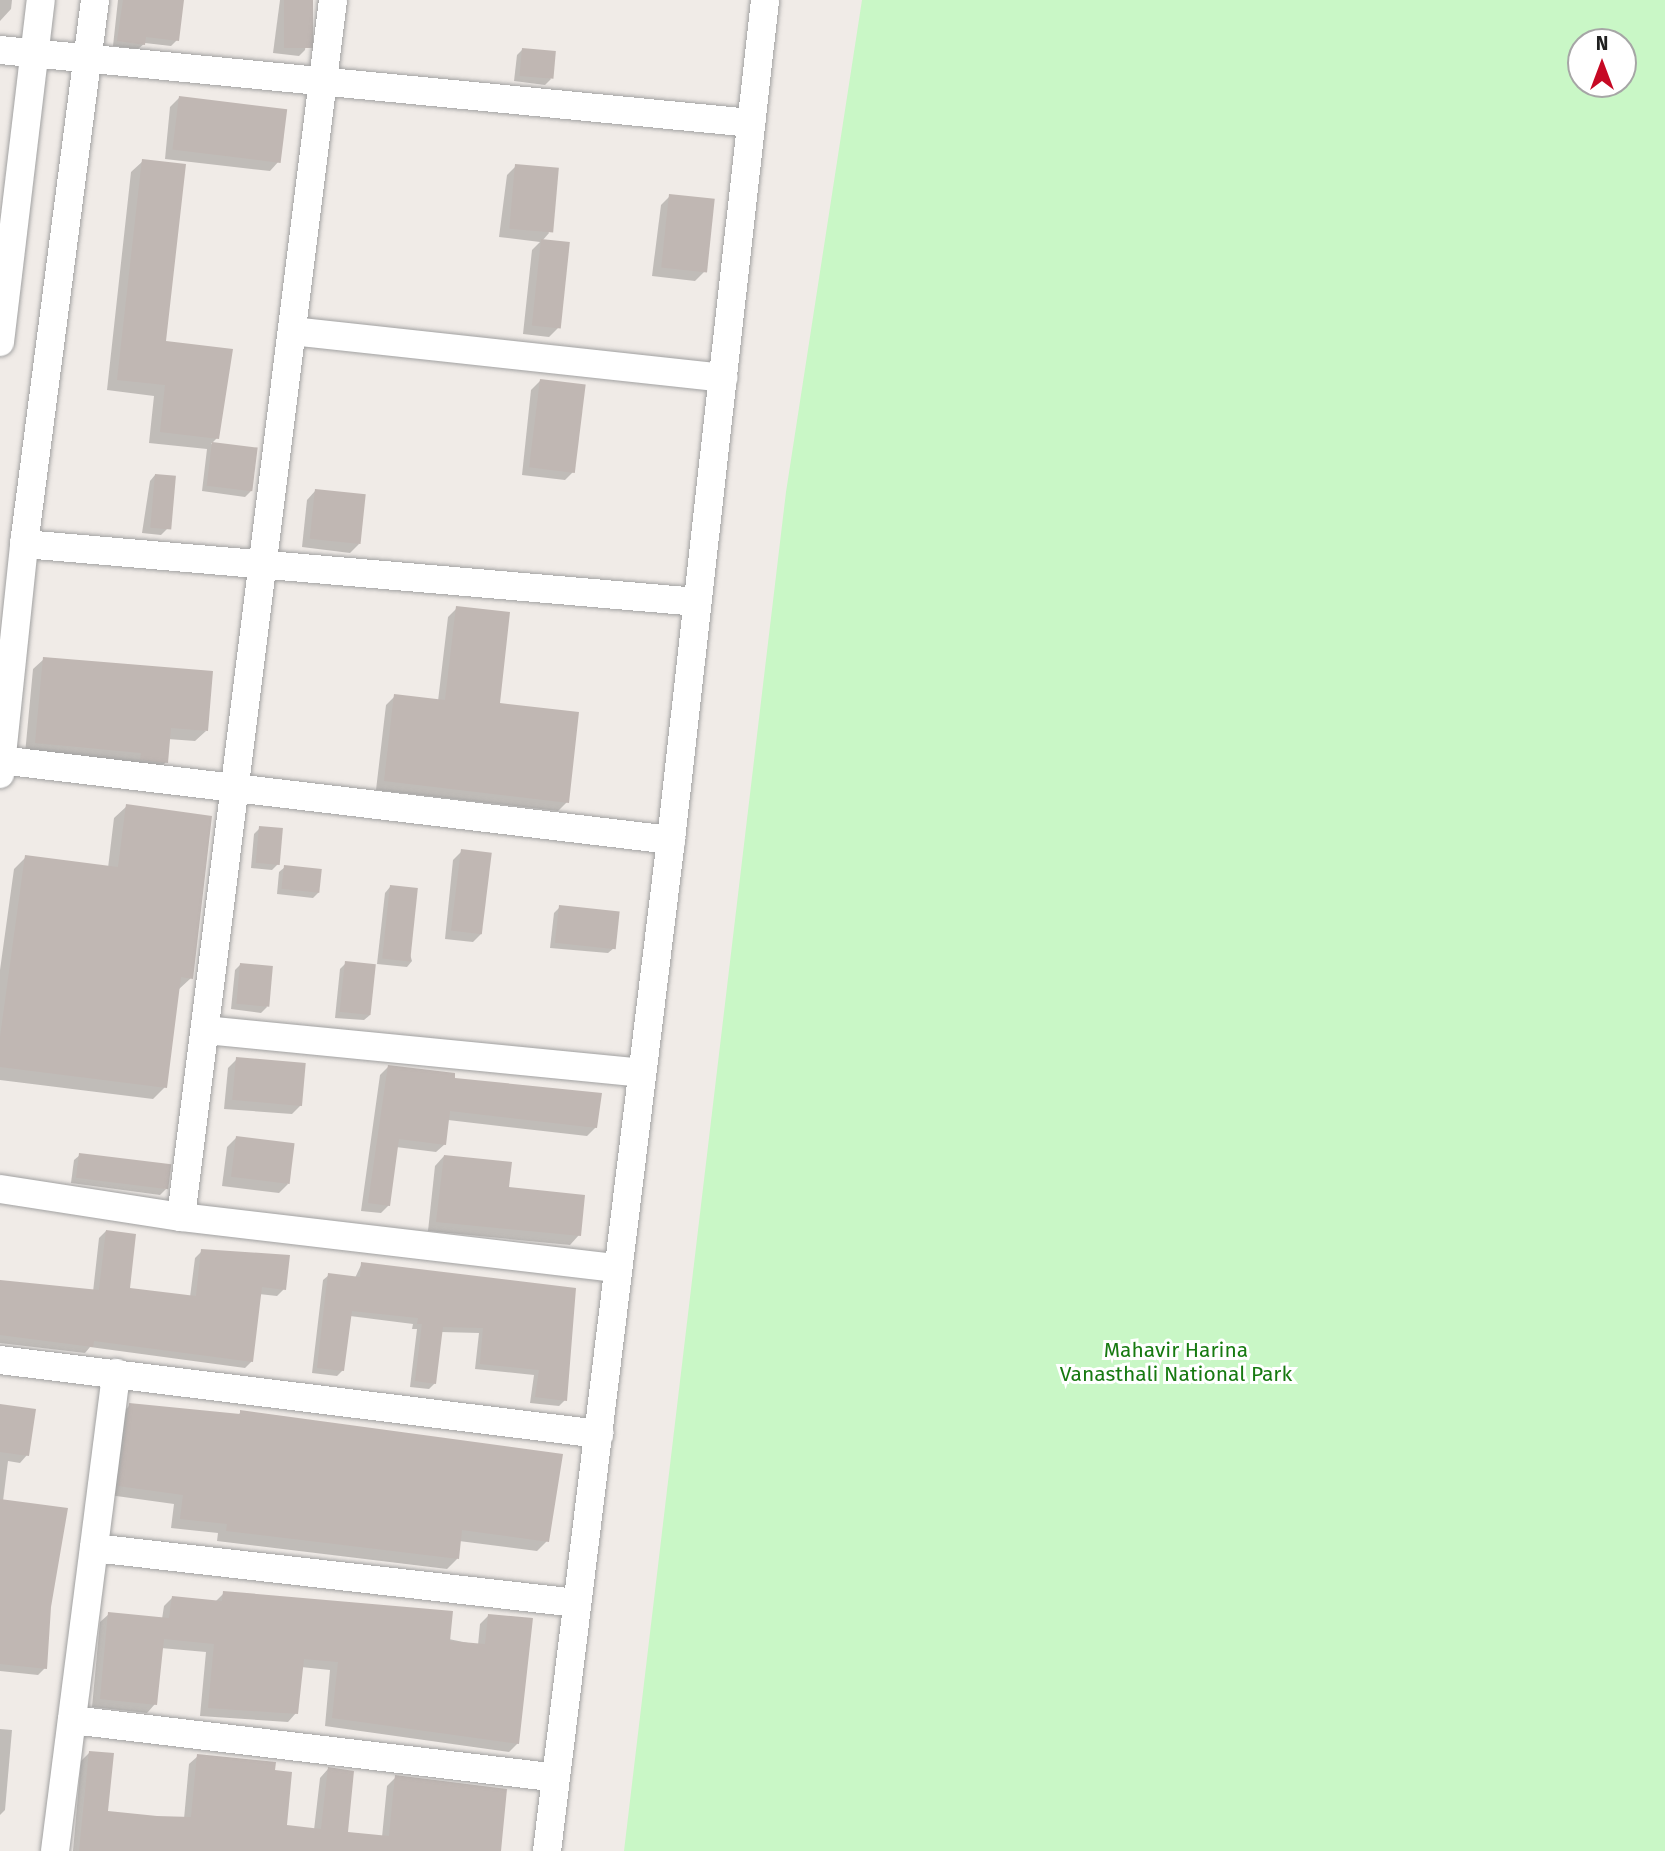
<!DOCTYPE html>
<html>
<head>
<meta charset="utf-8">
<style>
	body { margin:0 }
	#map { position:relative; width:1665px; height:1851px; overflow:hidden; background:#f0ebe7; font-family:"Fira Sans",sans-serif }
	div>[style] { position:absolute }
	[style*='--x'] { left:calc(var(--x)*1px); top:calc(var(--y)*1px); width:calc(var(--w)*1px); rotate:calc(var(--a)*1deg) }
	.park>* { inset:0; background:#c9f7c6 }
	.shadow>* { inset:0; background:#0003 }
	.building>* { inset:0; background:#c0b7b3; transform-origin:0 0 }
	.roads { filter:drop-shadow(0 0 2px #a1a1a1) drop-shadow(0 0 2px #a1a1a1) }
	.minor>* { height:28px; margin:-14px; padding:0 14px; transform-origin:14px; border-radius:14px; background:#fff }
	span { translate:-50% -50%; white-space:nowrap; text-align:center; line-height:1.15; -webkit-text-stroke:6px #fff; paint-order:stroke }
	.park-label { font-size:21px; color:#177a11 }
	.north { position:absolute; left:1567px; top:28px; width:70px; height:70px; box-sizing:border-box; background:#fff; border:2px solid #a6a6a6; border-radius:50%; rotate:0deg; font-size:19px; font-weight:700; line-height:28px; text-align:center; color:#202020 }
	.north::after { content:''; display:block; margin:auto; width:24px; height:32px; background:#c60924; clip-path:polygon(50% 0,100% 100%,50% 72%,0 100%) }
</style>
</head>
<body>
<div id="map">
	<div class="park">
		<div style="clip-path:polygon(evenodd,862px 0,1665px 0,1665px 1851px,624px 1851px,786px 492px,862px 0,1581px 42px,1623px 42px,1623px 84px,1581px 84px,1581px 42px)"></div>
	</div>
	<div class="shadow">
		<div style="clip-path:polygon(0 0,12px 0,11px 9px,0 21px)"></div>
		<div style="clip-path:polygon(118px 0,182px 0,177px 40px,171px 46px,145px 43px,138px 49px,113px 46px)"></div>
		<div style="clip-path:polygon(280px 0,311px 0,305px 50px,299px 56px,273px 53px)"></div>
		<div style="clip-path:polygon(523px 49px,551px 79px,545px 85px,514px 81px,517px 55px)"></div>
		<div style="clip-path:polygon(179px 98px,279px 161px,270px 171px,165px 159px,170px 107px)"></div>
		<div style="clip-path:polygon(143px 161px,164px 342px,217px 438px,211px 444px,256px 450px,251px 491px,245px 497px,202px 491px,207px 449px,149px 443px,154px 396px,107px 390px,131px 172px)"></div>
		<div style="clip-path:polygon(516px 166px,549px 233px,542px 241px,558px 328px,549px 337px,523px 334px,532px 250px,540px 242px,499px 237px,507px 175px)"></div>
		<div style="clip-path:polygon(670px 196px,704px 272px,695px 281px,652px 276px,661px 205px)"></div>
		<div style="clip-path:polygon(540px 381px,574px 471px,565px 480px,522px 475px,531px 390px)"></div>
		<div style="clip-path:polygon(155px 475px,167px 529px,161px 535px,142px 533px,150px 481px)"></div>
		<div style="clip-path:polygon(316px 490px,359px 544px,350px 553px,302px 547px,307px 500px)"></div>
		<div style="clip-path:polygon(457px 608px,498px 704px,567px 802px,558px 811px,376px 790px,386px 705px,395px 696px,438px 701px,448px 617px)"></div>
		<div style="clip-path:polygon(44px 659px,206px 731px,195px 741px,168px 739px,166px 762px,155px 773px,25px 754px,33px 669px)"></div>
		<div style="clip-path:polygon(127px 806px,191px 978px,178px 990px,165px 1087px,153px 1099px,0 1080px,0 970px,14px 869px,26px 857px,108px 868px,114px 818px)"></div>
		<div style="clip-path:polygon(260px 828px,278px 864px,272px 870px,251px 868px,254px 834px)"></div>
		<div style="clip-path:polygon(462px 851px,482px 933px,473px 942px,445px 939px,453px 860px)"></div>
		<div style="clip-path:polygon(285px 867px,319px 892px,313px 898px,277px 894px,279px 872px)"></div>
		<div style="clip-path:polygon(390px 887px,412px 961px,407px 967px,377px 964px,385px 893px)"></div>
		<div style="clip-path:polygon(560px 907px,614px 948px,608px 953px,550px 948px,554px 913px)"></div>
		<div style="clip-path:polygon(346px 963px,370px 1015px,364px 1020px,335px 1018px,340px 969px)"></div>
		<div style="clip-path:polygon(241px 964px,267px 1007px,261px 1013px,231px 1009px,235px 970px)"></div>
		<div style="clip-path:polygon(237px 1059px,301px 1105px,292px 1114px,224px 1109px,228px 1068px)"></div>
		<div style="clip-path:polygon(388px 1067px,596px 1127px,587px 1136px,448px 1120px,445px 1144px,436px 1152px,396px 1147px,389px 1205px,381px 1213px,361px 1211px,380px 1075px)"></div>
		<div style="clip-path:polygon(236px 1138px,288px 1184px,279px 1193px,222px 1186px,227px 1147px)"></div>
		<div style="clip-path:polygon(80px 1155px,166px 1189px,160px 1195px,71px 1183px,74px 1160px)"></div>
		<div style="clip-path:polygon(444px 1156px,507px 1188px,579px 1235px,570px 1245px,428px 1231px,435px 1166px)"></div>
		<div style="clip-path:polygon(106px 1231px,128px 1290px,190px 1297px,195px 1258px,202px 1251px,284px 1289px,277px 1296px,259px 1294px,252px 1361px,245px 1368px,90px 1347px,85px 1353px,0 1343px,0 1281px,93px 1292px,99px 1238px)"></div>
		<div style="clip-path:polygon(362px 1263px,574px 1290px,565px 1400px,559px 1406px,530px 1403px,534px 1375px,475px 1369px,479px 1333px,441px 1332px,435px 1383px,429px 1389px,410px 1387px,417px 1329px,412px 1329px,413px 1324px,350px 1316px,343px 1370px,337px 1376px,312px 1373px,323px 1280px,329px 1275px,355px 1278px)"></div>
		<div style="clip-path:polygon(130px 1405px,237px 1416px,241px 1412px,547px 1541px,537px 1551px,459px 1541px,457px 1559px,447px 1569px,217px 1541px,218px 1533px,171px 1528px,174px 1504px,109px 1495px,120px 1415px)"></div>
		<div style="clip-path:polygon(0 1406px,27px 1455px,20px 1463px,8px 1461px,3px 1501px,49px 1607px,45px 1668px,38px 1675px,0 1671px)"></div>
		<div style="clip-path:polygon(224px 1593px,478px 1645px,480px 1624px,489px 1615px,518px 1743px,509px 1752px,325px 1726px,330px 1670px,301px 1667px,296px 1713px,288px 1722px,200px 1716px,206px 1652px,161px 1648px,155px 1704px,147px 1713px,92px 1707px,100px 1622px,109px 1614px,162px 1619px,164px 1606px,172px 1598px,215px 1602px)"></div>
		<div style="clip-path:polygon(0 1729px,12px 1730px,5px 1810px,0 1815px)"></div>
		<div style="clip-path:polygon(90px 1752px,106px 1813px,184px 1819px,189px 1764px,198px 1756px,274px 1771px,285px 1827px,314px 1830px,320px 1778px,328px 1769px,346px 1833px,382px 1837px,387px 1786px,396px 1777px,499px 1851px,73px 1851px,81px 1761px)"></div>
	</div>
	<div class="building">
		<div style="clip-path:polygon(123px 0,184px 0,179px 41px,146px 37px,145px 45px,117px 41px)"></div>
		<div style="left:284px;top:0;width:29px;height:48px"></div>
		<div style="left:522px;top:48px;width:34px;height:28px;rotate:5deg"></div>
		<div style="left:179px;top:96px;width:109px;height:54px;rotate:7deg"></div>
		<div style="clip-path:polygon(142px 159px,186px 164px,166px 341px,233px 349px,219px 439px,160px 432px,165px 385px,117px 380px)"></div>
		<div style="left:515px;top:164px;width:44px;height:65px;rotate:5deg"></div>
		<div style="left:669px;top:194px;width:46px;height:74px;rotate:6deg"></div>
		<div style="left:541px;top:239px;width:29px;height:87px;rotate:6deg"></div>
		<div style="left:540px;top:379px;width:46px;height:89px;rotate:7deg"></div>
		<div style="left:212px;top:442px;width:46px;height:44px;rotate:7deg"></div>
		<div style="left:155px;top:474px;width:21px;height:54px;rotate:5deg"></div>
		<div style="left:315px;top:489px;width:51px;height:50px;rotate:6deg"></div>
		<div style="clip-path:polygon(456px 606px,510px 612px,500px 703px,579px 712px,569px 803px,384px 781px,394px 694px,445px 700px)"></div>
		<div style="clip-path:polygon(43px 657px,213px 671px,208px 731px,171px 728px,168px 763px,140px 760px,141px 753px,35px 743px)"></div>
		<div style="clip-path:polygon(126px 804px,212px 816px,193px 979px,181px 977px,167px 1088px,0 1067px,0 1037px,25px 855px,118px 867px)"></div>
		<div style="left:259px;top:826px;width:24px;height:37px;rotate:5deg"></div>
		<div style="left:461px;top:849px;width:31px;height:82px;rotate:7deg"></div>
		<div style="left:284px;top:865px;width:38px;height:24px;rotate:6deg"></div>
		<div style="left:390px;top:885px;width:28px;height:74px;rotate:6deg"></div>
		<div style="left:559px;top:905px;width:61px;height:38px;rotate:6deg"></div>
		<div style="left:345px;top:961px;width:31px;height:51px;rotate:6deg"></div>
		<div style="left:240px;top:963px;width:33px;height:41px;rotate:5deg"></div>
		<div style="left:236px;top:1057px;width:70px;height:43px;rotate:5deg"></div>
		<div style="clip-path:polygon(388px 1065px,455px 1073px,455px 1078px,602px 1093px,597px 1128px,450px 1111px,446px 1145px,399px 1139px,390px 1206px,368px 1203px)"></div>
		<div style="left:236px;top:1136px;width:59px;height:41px;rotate:7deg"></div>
		<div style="left:79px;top:1153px;width:93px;height:25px;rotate:7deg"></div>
		<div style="clip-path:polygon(444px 1155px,512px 1162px,509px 1187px,585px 1195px,581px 1236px,436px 1222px)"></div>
		<div style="clip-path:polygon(106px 1230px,136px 1234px,130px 1288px,196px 1296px,201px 1249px,290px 1255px,286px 1290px,262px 1287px,253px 1362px,94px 1341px,93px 1347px,0 1335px,0 1280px,99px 1290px)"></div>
		<div style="clip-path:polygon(361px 1262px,576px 1288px,567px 1401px,535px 1397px,539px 1370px,480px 1364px,483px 1328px,443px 1327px,436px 1384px,415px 1381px,422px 1324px,417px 1324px,418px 1318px,352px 1311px,344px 1371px,317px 1368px,328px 1273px,360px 1277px)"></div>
		<div style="clip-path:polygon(129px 1403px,240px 1414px,240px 1410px,563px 1454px,549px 1542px,462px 1530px,459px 1559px,226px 1531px,227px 1524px,180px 1519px,183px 1495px,118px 1486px)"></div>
		<div style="clip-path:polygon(0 1404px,36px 1409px,29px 1456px,0 1452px)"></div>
		<div style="clip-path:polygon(0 1499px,68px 1508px,51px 1607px,47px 1669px,0 1664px)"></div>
		<div style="clip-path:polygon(223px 1591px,453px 1611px,450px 1641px,485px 1644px,488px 1614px,533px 1618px,519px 1744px,332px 1718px,338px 1662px,304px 1659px,298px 1714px,208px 1708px,214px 1644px,164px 1639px,157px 1705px,100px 1699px,108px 1612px,169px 1618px,172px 1596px,222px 1601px)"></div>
		<div style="clip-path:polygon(89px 1751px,114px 1753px,108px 1811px,157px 1816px,191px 1817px,197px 1754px,276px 1762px,275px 1770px,292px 1772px,287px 1825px,321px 1829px,328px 1767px,354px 1771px,348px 1832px,389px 1836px,395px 1775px,507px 1789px,501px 1851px,79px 1851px)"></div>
	</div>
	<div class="roads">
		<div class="minor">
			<div style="--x:0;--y:50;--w:755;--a:5.55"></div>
			<div style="--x:292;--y:331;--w:434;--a:6.2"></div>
			<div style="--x:0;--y:342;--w:344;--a:-83.2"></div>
			<div style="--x:24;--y:544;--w:676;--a:4.92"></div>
			<div style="--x:0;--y:760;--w:676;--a:6.8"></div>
			<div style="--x:0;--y:774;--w:231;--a:-84"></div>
			<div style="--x:24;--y:544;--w:549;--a:-82.56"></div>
			<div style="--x:205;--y:1030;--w:437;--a:5.6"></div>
			<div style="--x:0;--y:1189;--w:183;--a:8.8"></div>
			<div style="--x:181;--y:1217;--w:439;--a:6.7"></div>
			<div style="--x:181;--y:1217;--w:1226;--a:-82.88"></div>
			<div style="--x:0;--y:1360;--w:604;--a:7.04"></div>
			<div style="--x:94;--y:1548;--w:486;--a:6.5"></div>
			<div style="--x:72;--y:1720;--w:487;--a:6.8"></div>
			<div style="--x:55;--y:1851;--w:482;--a:-82.7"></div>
			<div style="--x:547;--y:1851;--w:1019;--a:-83.01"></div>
			<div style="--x:671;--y:840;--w:845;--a:-83.61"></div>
		</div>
	</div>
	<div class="park-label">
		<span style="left:1176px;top:1362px">Mahavir Harina<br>Vanasthali National Park</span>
	</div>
	<div class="north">N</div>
</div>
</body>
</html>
